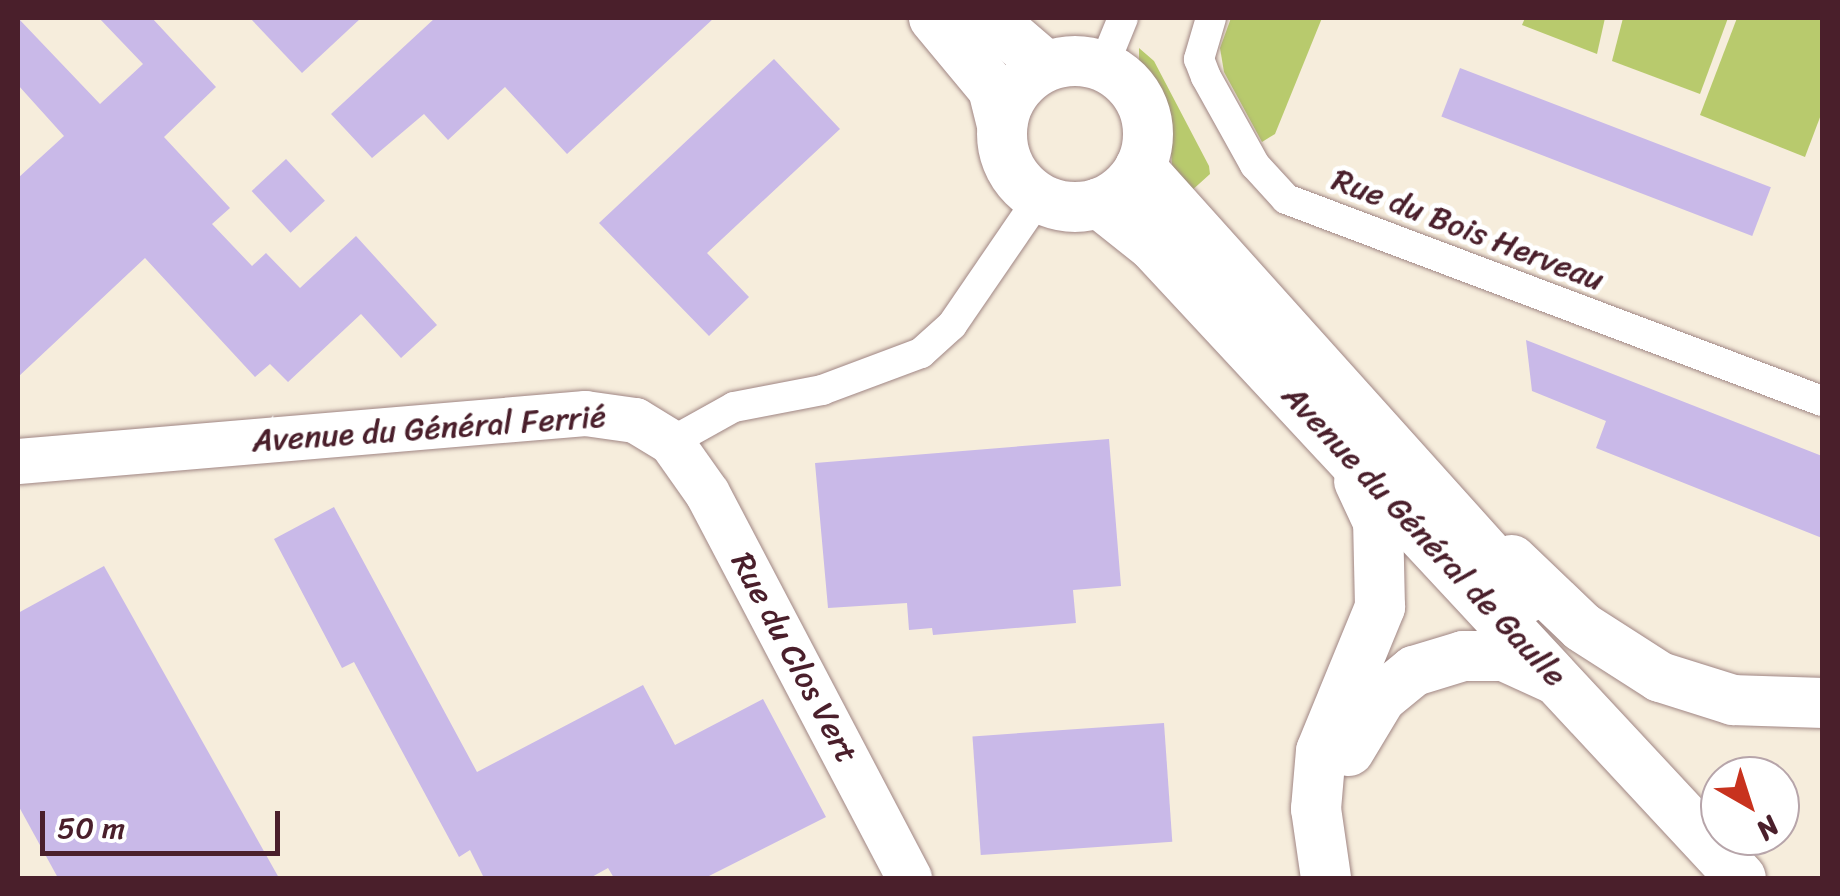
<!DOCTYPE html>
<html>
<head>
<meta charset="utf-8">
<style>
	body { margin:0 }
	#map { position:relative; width:1840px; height:896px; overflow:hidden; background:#f6eddc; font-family:Sriracha,sans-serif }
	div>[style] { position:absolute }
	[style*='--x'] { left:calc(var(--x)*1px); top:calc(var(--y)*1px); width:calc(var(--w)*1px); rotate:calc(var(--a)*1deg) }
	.green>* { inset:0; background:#b8ca6d }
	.building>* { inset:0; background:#c9b9e8; transform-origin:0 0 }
	.roads { filter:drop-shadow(0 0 2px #a08684) drop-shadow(0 0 2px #a08684) }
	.street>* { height:30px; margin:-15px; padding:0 15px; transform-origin:15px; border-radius:15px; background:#fff }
	.secondary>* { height:45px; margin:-22.5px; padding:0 22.5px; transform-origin:22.5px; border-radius:22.5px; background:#fff }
	.primary>* { height:50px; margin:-25px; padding:0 25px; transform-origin:25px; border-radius:25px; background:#fff }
	.primary>.ring { margin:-25px; padding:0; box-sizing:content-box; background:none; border:50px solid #fff; border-radius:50% }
	span { translate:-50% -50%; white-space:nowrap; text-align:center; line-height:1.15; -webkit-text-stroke:10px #fff; paint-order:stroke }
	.street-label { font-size:32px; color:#4a1f2b }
	.frame { position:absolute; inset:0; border:20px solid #4a1f2b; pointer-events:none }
	.north { position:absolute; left:1700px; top:756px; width:100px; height:100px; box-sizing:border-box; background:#fff; border:2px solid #b7a5aa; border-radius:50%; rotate:141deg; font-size:28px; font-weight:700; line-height:40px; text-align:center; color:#4a1f2b }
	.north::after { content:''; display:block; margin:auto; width:35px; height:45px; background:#c8321e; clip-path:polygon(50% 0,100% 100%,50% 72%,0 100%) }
	.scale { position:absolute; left:40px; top:811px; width:240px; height:45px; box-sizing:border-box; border:5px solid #4a1f2b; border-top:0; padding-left:12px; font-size:30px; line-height:35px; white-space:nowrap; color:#4a1f2b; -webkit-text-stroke:8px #fff; paint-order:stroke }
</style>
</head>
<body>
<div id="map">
	<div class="green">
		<div style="clip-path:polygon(1231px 18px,1322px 18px,1275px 134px,1262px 142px,1224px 72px,1220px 48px)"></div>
		<div style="clip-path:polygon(1525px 18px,1605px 18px,1597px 54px,1522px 25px)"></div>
		<div style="clip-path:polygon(1623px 18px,1728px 18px,1700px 94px,1612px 61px)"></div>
		<div style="clip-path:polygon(1737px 18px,1822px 18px,1822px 112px,1805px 157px,1700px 115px)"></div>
		<div style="clip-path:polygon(1139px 48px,1154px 61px,1209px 166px,1210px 174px,1189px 193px,1173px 173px,1168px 125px,1139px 62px)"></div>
	</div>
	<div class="building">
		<div style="clip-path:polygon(18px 18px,100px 104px,143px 64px,99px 18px,152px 18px,216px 87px,164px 137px,230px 208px,212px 224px,252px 266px,266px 253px,300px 288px,356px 236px,437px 325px,401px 358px,361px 314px,288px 382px,270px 364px,255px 377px,145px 258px,18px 377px,18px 178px,64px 136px,18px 85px)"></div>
		<div style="clip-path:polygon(250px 18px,361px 18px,302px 73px)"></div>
		<div style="clip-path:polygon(435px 18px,714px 18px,567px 154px,505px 87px,448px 140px,424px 114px,372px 158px,331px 114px)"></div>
		<div style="clip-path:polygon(774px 59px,840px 129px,707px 253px,749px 297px,709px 336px,599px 223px)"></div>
		<div style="left:1460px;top:68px;width:333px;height:52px;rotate:21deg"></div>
		<div style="left:286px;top:159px;width:57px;height:47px;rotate:47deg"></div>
		<div style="clip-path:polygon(1526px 340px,1822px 456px,1822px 538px,1596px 448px,1606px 421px,1532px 391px)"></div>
		<div style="clip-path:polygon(1109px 439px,1121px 586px,1073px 590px,1076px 623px,933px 635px,932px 628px,909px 630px,907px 603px,828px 608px,815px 463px)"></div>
		<div style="clip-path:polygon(334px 507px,477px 772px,643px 685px,675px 745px,763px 699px,826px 817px,705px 878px,614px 878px,608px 868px,590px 878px,484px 878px,470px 850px,459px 857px,354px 662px,342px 668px,274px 539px)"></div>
		<div style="clip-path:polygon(104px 566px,279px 878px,58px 878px,18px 805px,18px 613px)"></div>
		<div style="left:1164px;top:723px;width:119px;height:192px;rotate:86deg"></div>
	</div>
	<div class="roads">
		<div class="street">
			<div style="--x:1211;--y:18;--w:43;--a:106.3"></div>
			<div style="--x:1199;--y:59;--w:19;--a:69"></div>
			<div style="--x:1206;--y:77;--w:101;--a:60.9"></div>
			<div style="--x:1255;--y:165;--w:46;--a:47.6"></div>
			<div style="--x:1286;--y:199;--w:573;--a:20.65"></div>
			<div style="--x:1103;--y:67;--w:53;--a:-67.8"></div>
			<div style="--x:671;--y:442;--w:72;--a:-29.1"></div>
			<div style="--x:734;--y:407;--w:90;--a:-10.9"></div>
			<div style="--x:822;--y:390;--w:106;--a:-20.5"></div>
			<div style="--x:921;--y:353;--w:42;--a:-42.1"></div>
			<div style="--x:952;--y:325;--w:154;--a:-55.6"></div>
		</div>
		<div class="secondary">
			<div style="--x:18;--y:461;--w:569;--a:-4.84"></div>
			<div style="--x:585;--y:413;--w:50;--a:8"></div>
			<div style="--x:635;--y:420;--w:42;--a:31.4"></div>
			<div style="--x:671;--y:442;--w:62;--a:54.8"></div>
			<div style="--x:707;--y:493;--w:435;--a:62.3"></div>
		</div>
		<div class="primary">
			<div style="--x:934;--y:18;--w:92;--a:50.3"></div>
			<div style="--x:993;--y:89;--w:38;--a:76"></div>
			<div style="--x:990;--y:18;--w:74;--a:40.6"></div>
			<div class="ring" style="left:1002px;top:61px;width:96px;height:96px"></div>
			<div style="--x:1140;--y:167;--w:579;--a:48.08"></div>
			<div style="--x:1099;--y:203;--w:69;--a:38.5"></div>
			<div style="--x:1153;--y:246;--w:863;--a:47.07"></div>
			<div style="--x:1512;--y:560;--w:97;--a:43.7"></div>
			<div style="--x:1582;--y:627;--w:93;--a:32.7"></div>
			<div style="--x:1660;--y:677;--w:77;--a:17.5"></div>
			<div style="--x:1733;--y:700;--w:89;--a:1.9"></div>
			<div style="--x:1349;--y:751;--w:62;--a:-58.9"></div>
			<div style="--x:1381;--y:698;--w:43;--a:-39.3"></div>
			<div style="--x:1414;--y:671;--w:51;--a:-17"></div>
			<div style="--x:1463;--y:656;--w:41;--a:0"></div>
			<div style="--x:1504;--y:656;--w:53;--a:24.6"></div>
			<div style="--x:1326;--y:878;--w:70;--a:-98.2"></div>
			<div style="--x:1316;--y:809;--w:58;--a:-85.1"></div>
			<div style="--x:1321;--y:751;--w:156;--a:-67.7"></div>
			<div style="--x:1380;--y:607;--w:85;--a:-91.3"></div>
			<div style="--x:1378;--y:522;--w:45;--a:-114.9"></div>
		</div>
	</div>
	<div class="street-label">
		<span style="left:1468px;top:230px;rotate:21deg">Rue du Bois Herveau</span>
		<span style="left:429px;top:429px;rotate:-4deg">Avenue du Général Ferrié</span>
		<span style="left:1424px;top:536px;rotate:47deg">Avenue du Général de Gaulle</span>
		<span style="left:794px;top:658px;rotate:62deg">Rue du Clos Vert</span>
	</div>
	<div class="frame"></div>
	<div class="north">N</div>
	<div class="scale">50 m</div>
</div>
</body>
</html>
